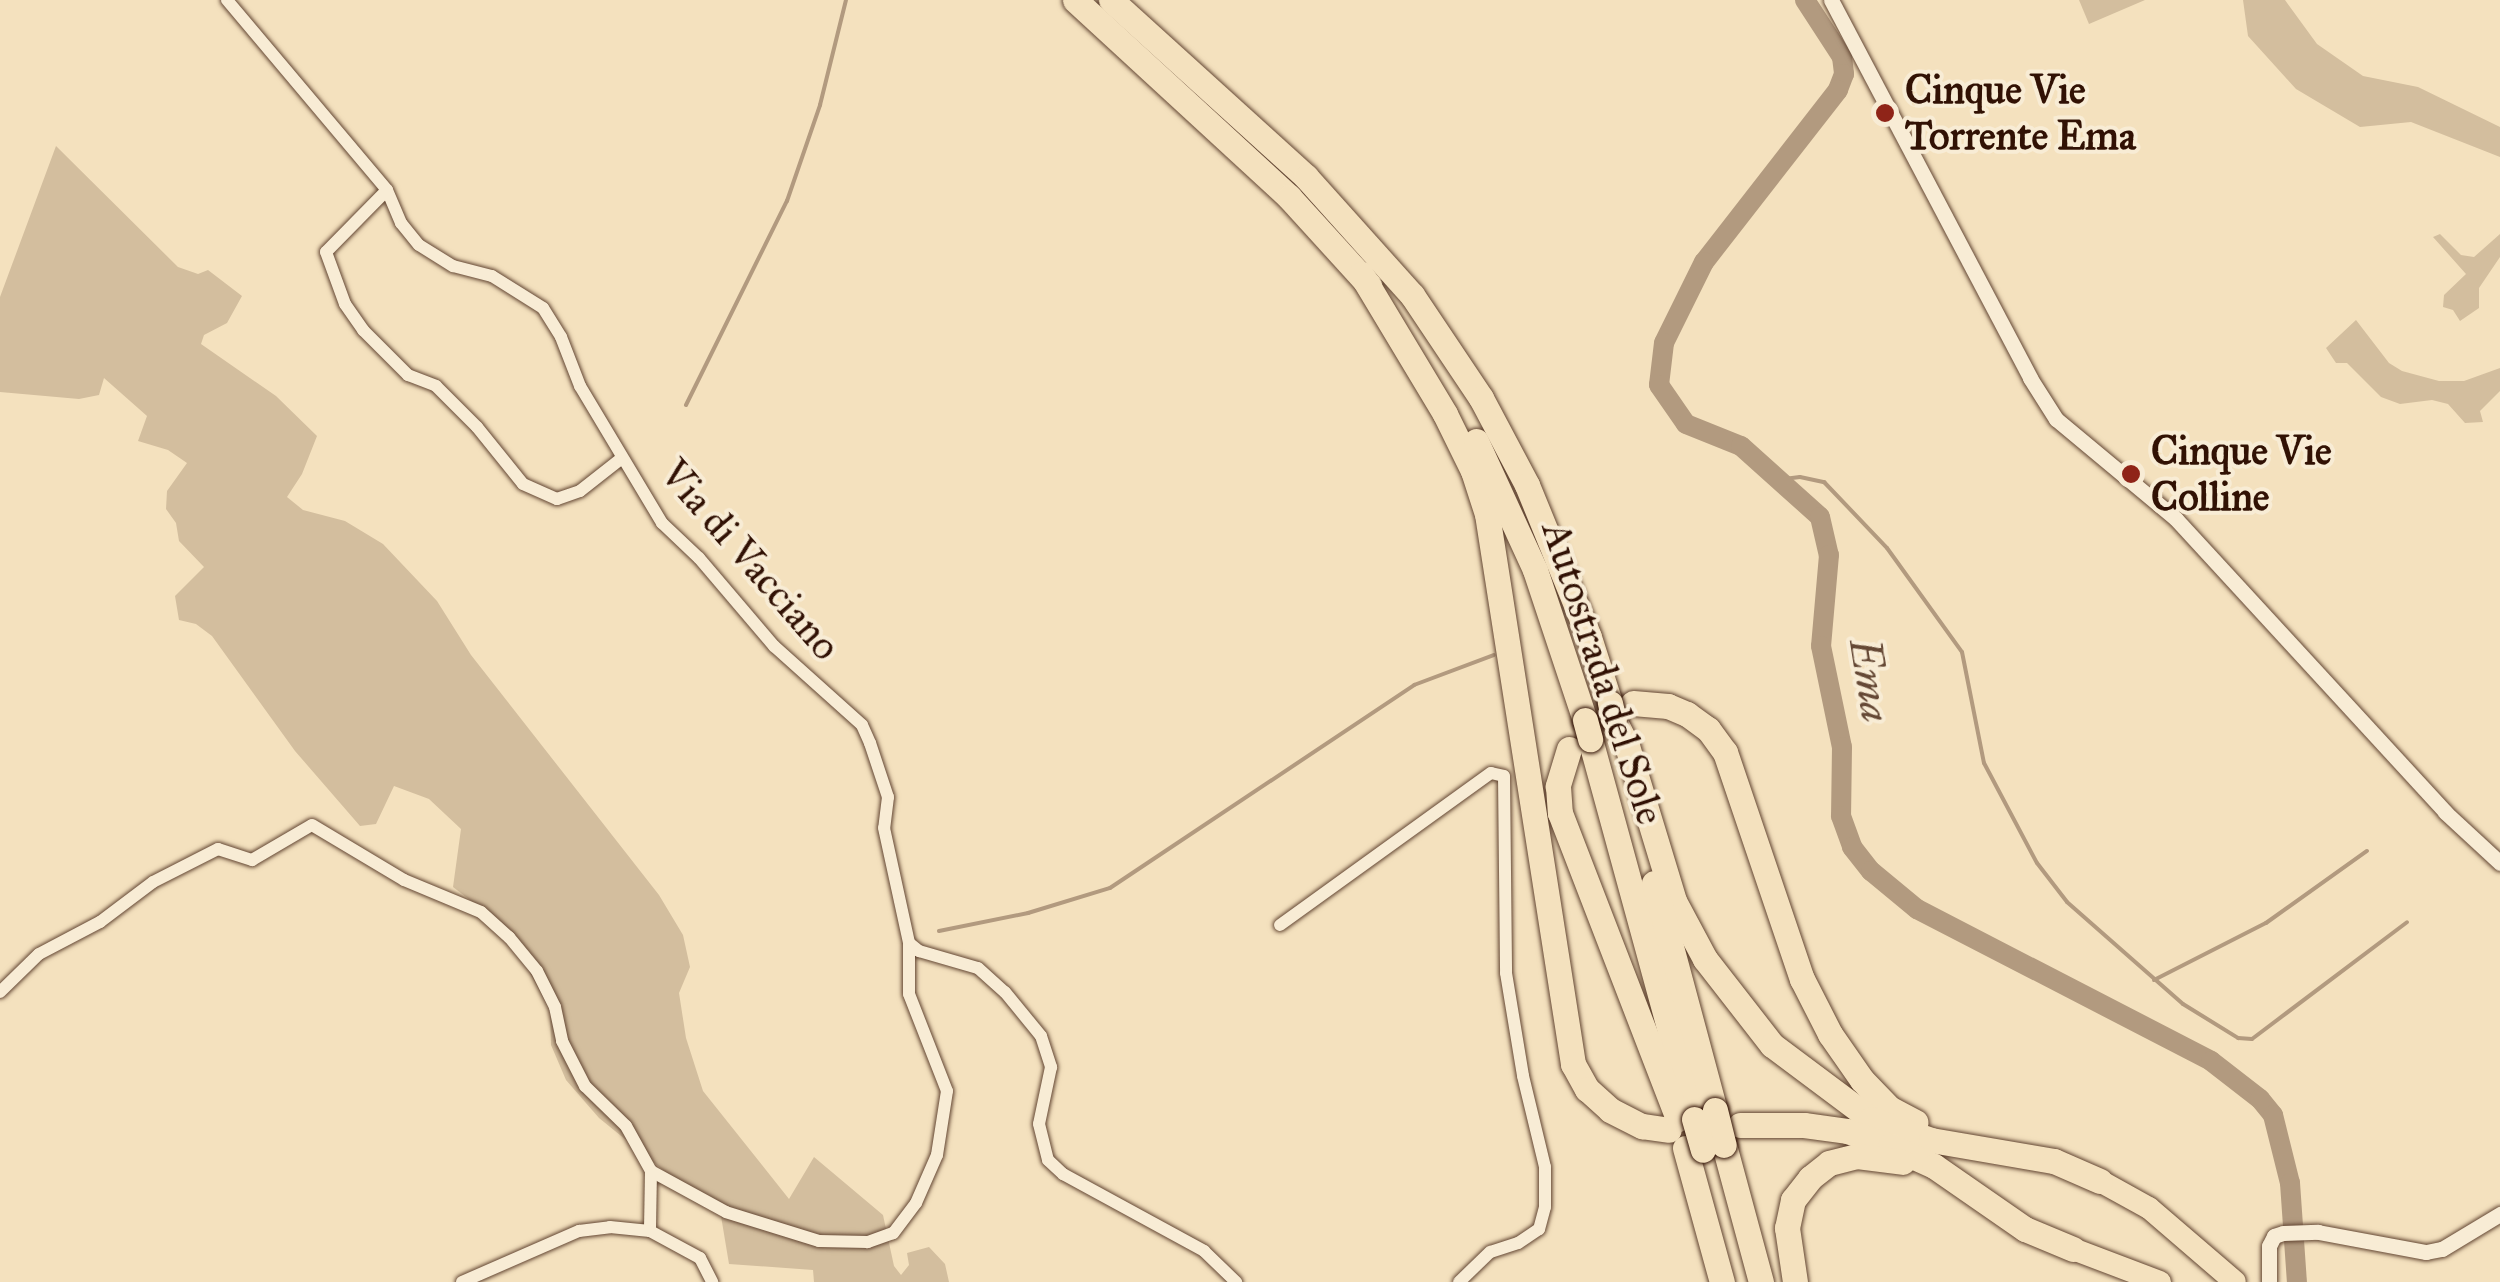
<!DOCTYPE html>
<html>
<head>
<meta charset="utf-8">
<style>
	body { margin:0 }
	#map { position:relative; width:2500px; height:1282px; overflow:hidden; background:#f4e1be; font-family:"IM FELL Great Primer",serif }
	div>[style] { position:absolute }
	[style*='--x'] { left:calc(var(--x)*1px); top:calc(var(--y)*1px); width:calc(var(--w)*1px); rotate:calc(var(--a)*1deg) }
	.green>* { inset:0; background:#d3be9e }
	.stream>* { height:4px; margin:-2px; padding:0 2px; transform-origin:2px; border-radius:2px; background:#b29a7f }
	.river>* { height:20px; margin:-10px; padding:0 10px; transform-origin:10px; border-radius:10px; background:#b29a7f }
	.roads { filter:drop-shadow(0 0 2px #624532) drop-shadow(0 0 2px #624532) }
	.minor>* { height:12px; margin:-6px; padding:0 6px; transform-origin:6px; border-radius:6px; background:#f8ecd5 }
	.tertiary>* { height:15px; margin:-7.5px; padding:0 7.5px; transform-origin:7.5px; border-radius:7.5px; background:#f8ecd5 }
	.trunk>* { height:22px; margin:-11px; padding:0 11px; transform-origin:11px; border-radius:11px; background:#f4e1be }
	.motorway>* { height:25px; margin:-12.5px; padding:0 12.5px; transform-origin:12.5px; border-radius:12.5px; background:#f4e1be }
	.bridges { filter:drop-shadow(0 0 2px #311104) drop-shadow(0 0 2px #311104) }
	.motorway-bridge>* { height:25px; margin:-12.5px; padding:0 12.5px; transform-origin:12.5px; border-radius:12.5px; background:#f4e1be }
	.dots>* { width:28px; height:28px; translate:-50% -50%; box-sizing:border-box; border:5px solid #f8ecd5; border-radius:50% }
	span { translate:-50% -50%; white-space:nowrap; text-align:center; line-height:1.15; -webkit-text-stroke:8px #f8ecd5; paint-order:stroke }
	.poi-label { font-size:40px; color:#311104; font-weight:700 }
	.left { translate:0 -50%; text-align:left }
	.street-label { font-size:40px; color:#311104 }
	.water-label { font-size:42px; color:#654835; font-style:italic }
</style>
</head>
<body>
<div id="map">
	<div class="green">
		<div style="clip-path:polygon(2079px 0,2145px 0,2089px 24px)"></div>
		<div style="clip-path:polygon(2243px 0,2285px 0,2317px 44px,2363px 76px,2418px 87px,2500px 127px,2500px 157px,2411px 122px,2360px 127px,2296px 89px,2248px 36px)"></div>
		<div style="clip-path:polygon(56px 146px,178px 267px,198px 274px,208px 270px,242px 296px,227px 323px,204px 335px,201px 344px,276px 396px,317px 436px,302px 474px,287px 497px,303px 510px,345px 521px,383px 544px,437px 601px,471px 655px,659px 895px,683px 935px,690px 967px,679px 993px,686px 1038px,703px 1091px,789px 1199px,814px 1157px,883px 1215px,894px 1266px,901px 1275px,909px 1265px,907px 1253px,929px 1247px,945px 1264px,949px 1282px,814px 1282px,813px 1270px,729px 1264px,719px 1204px,668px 1174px,599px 1118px,566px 1080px,551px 1045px,550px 1010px,504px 926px,453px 887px,461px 829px,429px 799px,394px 786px,376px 824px,360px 826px,295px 751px,212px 636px,196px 624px,179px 620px,175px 596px,204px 567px,179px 541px,176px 523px,166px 509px,167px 491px,187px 463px,168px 450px,138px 441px,147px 416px,104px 378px,99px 395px,79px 399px,0 392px,0 297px)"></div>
		<div style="clip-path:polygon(2440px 234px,2461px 255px,2474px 257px,2500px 234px,2500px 257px,2479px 288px,2479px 308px,2460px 321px,2453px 310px,2443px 307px,2444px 295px,2466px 274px,2433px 237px)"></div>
		<div style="clip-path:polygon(2356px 320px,2389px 363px,2402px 371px,2439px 381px,2464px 381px,2500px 368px,2500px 391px,2480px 411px,2483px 422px,2465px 423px,2448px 404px,2432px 400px,2400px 404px,2381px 397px,2347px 363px,2336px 363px,2326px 348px)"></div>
	</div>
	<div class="stream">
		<div style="--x:686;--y:405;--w:228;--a:-63.7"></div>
		<div style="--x:787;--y:201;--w:102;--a:-71"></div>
		<div style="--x:820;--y:105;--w:108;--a:-76.1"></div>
		<div style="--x:1776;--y:480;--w:24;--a:-7"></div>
		<div style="--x:1800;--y:477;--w:25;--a:12"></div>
		<div style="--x:1824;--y:482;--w:91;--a:46.3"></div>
		<div style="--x:1887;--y:548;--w:128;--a:54.2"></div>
		<div style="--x:1962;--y:652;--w:113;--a:78.8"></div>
		<div style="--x:1984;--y:763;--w:113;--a:62.1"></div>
		<div style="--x:2037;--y:863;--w:49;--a:52.4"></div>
		<div style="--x:2067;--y:902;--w:154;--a:41.3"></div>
		<div style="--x:2183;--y:1004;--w:65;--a:31.7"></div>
		<div style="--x:2238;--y:1038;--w:14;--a:4"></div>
		<div style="--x:2252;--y:1039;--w:194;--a:-37"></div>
		<div style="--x:939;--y:931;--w:91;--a:-11.4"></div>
		<div style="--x:1028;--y:913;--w:86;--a:-17"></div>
		<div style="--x:1110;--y:888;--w:366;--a:-33.7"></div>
		<div style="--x:1414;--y:685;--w:85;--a:-20.6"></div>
		<div style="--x:2154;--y:980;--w:126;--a:-27"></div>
		<div style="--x:2266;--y:923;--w:124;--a:-35.5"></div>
	</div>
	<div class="river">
		<div style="--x:1805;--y:0;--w:68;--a:57"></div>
		<div style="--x:1842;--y:57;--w:17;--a:83"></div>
		<div style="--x:1844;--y:74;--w:17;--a:111"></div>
		<div style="--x:1838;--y:90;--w:218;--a:127.9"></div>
		<div style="--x:1704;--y:262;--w:90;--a:116.3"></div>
		<div style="--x:1664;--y:343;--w:42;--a:96.8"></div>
		<div style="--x:1659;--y:385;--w:47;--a:55.3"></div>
		<div style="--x:1686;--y:424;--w:59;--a:21.8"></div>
		<div style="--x:1741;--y:446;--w:106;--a:41.9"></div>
		<div style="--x:1820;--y:517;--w:39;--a:77"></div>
		<div style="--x:1829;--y:555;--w:91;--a:95"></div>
		<div style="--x:1821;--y:646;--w:103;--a:78.3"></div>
		<div style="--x:1842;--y:747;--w:69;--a:90.8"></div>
		<div style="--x:1841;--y:816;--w:33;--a:70"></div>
		<div style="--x:1852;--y:847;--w:31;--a:52"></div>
		<div style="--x:1871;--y:871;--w:60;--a:39.6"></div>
		<div style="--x:1917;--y:909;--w:331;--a:27.3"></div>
		<div style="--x:2211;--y:1061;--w:62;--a:37.8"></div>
		<div style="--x:2260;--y:1099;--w:21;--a:51"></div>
		<div style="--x:2273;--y:1115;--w:70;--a:76"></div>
		<div style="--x:2290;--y:1183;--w:99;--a:86"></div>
	</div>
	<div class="roads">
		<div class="minor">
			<div style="--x:227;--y:0;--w:248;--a:49.9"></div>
			<div style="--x:387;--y:190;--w:36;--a:67"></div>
			<div style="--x:401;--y:223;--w:28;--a:51"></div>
			<div style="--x:419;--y:245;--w:40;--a:32"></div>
			<div style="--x:453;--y:266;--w:40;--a:14.4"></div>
			<div style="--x:492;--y:276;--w:60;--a:32.1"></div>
			<div style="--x:543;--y:308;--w:34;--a:58"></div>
			<div style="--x:561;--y:337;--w:53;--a:68.8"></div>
			<div style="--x:580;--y:386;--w:160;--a:59.1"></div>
			<div style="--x:662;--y:523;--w:51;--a:43.4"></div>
			<div style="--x:699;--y:558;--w:116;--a:49.6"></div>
			<div style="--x:774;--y:646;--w:118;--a:41.9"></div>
			<div style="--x:862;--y:725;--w:20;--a:66"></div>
			<div style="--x:870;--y:743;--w:57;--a:71.6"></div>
			<div style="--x:888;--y:797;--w:31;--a:97"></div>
			<div style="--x:884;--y:828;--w:118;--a:77.7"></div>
			<div style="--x:909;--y:943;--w:51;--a:90"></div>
			<div style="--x:909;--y:994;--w:104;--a:68.6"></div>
			<div style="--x:947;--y:1091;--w:65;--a:98.9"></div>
			<div style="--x:937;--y:1155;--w:52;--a:113.6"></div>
			<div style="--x:916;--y:1203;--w:38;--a:127"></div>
			<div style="--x:893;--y:1233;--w:27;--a:160"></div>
			<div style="--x:868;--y:1242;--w:49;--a:-178.8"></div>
			<div style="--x:819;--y:1241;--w:97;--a:-162.7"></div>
			<div style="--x:726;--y:1212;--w:85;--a:-151.3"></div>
			<div style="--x:387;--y:190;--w:87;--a:134.5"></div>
			<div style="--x:326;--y:252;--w:55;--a:69.9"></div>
			<div style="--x:345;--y:304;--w:32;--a:55"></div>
			<div style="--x:363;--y:330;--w:64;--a:45"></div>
			<div style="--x:408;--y:375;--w:30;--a:21"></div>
			<div style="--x:436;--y:386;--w:58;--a:45"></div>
			<div style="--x:477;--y:427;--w:73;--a:51.1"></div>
			<div style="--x:523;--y:484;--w:37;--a:24"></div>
			<div style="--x:557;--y:499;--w:24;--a:-19"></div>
			<div style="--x:580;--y:491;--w:53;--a:-38.2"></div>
			<div style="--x:1280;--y:925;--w:260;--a:-35.8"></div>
			<div style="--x:1491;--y:773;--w:13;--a:13"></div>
			<div style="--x:1504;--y:776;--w:197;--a:89.4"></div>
			<div style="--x:1506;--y:973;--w:104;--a:80.6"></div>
			<div style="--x:1523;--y:1076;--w:94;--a:76.4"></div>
			<div style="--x:1545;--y:1167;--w:40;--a:90"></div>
			<div style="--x:1545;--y:1207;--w:23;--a:105"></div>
			<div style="--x:1539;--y:1229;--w:25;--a:146"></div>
			<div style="--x:1518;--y:1243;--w:29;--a:162"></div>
			<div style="--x:1490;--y:1252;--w:43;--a:135.9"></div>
			<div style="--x:909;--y:943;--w:13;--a:39"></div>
			<div style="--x:919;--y:951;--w:61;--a:16.1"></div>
			<div style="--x:978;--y:968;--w:36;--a:42"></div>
			<div style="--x:1005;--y:992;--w:57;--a:50.7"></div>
			<div style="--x:1041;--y:1036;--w:33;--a:72"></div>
			<div style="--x:1051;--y:1067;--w:58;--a:101.9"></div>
			<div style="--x:1039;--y:1124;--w:37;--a:76"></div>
			<div style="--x:1048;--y:1160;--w:21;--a:43"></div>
			<div style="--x:1063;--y:1174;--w:161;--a:28.6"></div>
			<div style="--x:1204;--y:1251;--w:45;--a:44.1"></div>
			<div style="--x:0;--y:992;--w:54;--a:-44.3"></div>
			<div style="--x:39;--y:954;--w:69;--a:-27.7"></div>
			<div style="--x:100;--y:922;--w:66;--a:-37"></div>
			<div style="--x:153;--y:882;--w:73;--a:-26.9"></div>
			<div style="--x:218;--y:849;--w:36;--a:18"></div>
			<div style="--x:252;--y:860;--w:69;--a:-30.3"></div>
			<div style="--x:312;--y:825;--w:107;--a:30.9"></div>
			<div style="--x:404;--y:880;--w:83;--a:22.6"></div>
			<div style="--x:481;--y:912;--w:38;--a:42"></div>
			<div style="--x:509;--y:937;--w:44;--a:50.5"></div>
			<div style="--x:537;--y:971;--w:40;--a:63.4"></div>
			<div style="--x:555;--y:1007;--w:35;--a:78"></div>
			<div style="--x:562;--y:1041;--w:51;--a:62.9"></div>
			<div style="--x:585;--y:1086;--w:57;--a:44.3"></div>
			<div style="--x:626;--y:1126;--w:51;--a:60.9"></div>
			<div style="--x:651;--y:1171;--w:60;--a:91"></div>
			<div style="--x:462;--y:1282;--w:128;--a:-23.6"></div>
			<div style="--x:579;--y:1231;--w:31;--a:-7"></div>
			<div style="--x:610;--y:1227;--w:40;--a:5.7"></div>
			<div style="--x:650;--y:1231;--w:57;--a:28.4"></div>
			<div style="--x:700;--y:1258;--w:27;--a:63"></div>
		</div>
		<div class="tertiary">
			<div style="--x:1831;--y:0;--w:427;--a:62.2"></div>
			<div style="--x:2030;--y:378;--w:49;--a:57.6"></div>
			<div style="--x:2056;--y:419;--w:156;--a:39.8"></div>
			<div style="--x:2176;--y:519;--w:398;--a:47.4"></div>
			<div style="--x:2445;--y:812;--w:75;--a:42.8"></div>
			<div style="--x:2269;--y:1282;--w:36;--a:-90"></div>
			<div style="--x:2269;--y:1246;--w:11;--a:-63"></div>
			<div style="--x:2274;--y:1236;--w:9;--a:-18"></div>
			<div style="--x:2283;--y:1233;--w:35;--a:-2"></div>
			<div style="--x:2318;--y:1232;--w:110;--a:10.5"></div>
			<div style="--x:2426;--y:1252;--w:16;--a:-11"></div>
			<div style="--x:2442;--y:1249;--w:68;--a:-31.1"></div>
		</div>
		<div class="trunk">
			<div style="--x:2100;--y:1181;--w:56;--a:28.9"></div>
			<div style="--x:2149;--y:1208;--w:113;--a:40.7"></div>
			<div style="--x:2073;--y:1249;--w:93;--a:20.8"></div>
		</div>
		<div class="motorway">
			<div style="--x:1075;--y:0;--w:291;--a:42.6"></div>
			<div style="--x:1289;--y:197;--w:119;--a:47.7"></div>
			<div style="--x:1111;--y:0;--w:263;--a:42.2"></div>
			<div style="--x:1306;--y:177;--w:159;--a:48.1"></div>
			<div style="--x:1412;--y:295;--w:124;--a:56.2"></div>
			<div style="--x:1481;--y:398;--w:98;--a:62.1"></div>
			<div style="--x:1527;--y:485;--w:164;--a:67.8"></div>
			<div style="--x:1589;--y:637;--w:69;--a:72.3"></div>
			<div style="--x:1361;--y:274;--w:163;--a:59"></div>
			<div style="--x:1445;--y:414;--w:64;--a:63.8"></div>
			<div style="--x:1473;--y:471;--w:45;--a:72"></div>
			<div style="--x:1487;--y:514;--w:557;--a:81.11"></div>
			<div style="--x:1573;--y:1064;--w:29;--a:61"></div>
			<div style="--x:1587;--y:1089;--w:31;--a:42"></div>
			<div style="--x:1610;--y:1110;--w:36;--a:27"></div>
			<div style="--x:1642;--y:1126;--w:27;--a:8"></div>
			<div style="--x:1476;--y:441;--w:142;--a:65.4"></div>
			<div style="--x:1535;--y:570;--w:158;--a:71.6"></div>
			<div style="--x:1633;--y:703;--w:35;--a:5"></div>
			<div style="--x:1668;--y:706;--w:21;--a:23"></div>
			<div style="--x:1687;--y:714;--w:26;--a:36"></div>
			<div style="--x:1708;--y:729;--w:29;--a:54"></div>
			<div style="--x:1725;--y:752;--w:240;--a:71.3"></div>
			<div style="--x:1802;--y:979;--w:62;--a:63"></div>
			<div style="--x:1830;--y:1034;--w:56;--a:55.2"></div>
			<div style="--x:1862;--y:1080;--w:39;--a:46"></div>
			<div style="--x:1889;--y:1108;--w:30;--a:28"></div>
			<div style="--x:1614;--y:720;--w:29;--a:63"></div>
			<div style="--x:1627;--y:746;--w:162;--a:73.1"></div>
			<div style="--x:1674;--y:901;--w:66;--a:61.9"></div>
			<div style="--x:1705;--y:959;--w:109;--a:52.1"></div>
			<div style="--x:1772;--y:1045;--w:124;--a:36.8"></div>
			<div style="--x:1871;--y:1119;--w:64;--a:19.3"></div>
			<div style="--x:1931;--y:1140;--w:125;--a:9.7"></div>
			<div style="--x:2054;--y:1161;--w:50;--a:23.5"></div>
			<div style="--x:1590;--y:739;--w:394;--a:74.7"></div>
			<div style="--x:1569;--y:749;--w:39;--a:107"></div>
			<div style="--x:1558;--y:786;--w:27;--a:86"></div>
			<div style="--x:1560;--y:813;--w:328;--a:68.9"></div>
			<div style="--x:1654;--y:883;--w:235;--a:75"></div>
			<div style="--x:1740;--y:1125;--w:64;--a:0"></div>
			<div style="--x:1804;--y:1125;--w:43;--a:7.9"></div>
			<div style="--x:1847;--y:1131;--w:46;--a:19.2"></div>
			<div style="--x:1890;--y:1146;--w:48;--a:24.4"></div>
			<div style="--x:1934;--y:1166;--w:111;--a:34.7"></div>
			<div style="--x:2025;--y:1229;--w:52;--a:22.6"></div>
			<div style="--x:1724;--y:1145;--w:142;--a:74.9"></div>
			<div style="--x:1685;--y:1148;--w:139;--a:74.6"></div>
			<div style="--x:1795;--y:1282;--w:55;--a:-98.4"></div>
			<div style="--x:1787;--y:1228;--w:29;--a:-78"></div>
			<div style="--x:1793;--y:1200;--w:28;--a:-52"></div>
			<div style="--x:1810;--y:1178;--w:24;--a:-38"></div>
			<div style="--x:1829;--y:1163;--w:29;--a:-14"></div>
			<div style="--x:1857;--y:1156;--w:46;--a:7.4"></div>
		</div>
	</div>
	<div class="bridges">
		<div class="motorway-bridge">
			<div style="--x:1610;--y:703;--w:17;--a:77"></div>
			<div style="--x:1585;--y:720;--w:20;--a:75"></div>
			<div style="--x:1715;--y:1110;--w:36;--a:76"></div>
			<div style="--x:1694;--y:1119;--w:32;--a:74"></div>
		</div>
	</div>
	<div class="dots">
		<div style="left:1885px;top:113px;background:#8f2418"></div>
		<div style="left:2131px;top:474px;background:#8f2418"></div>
	</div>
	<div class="poi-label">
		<span class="left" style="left:1905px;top:113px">Cinque Vie<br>Torrente Ema</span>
		<span class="left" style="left:2151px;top:474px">Cinque Vie<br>Colline</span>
	</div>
	<div class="street-label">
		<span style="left:750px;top:560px;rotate:49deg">Via di Vacciano</span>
		<span style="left:1603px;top:673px;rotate:72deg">Autostrada del Sole</span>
	</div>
	<div class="water-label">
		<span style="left:1870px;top:680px;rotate:81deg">Ema</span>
	</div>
</div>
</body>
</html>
